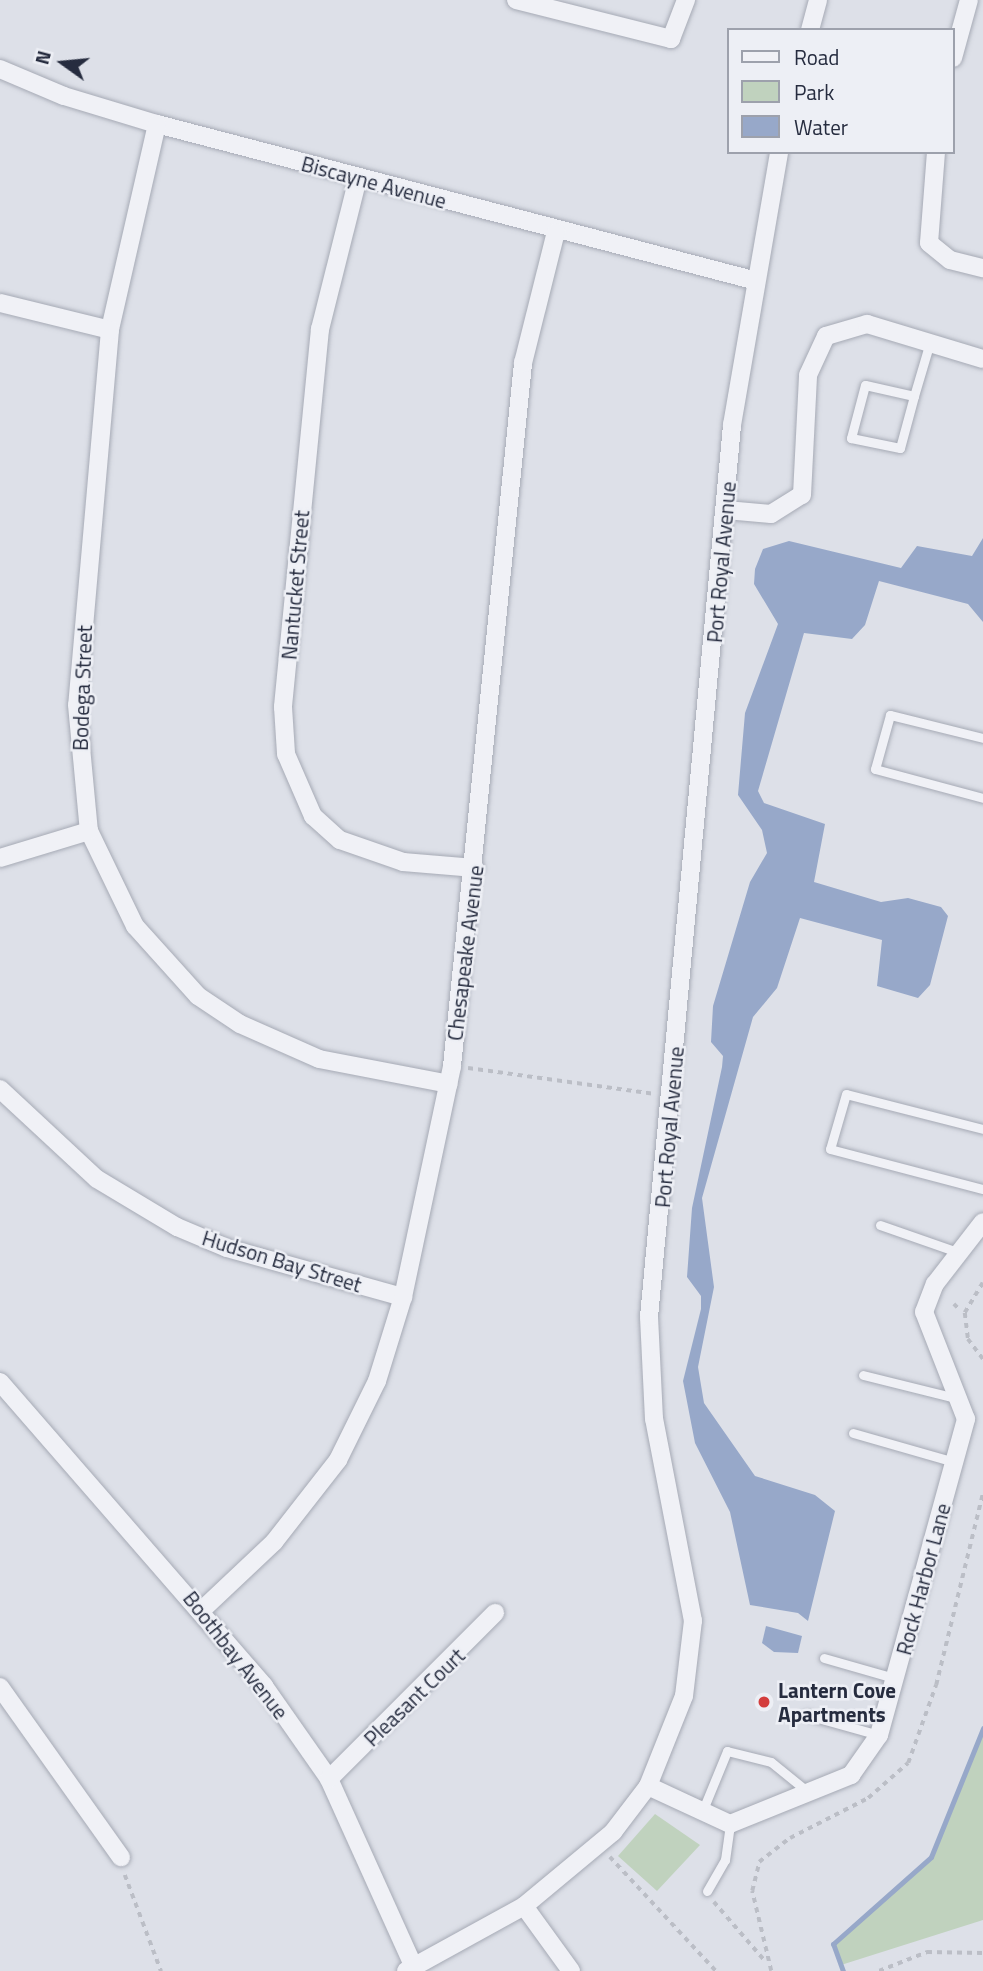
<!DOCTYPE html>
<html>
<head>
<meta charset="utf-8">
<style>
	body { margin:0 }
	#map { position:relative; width:983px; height:1971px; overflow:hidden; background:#dde0e8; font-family:"Titillium Web",sans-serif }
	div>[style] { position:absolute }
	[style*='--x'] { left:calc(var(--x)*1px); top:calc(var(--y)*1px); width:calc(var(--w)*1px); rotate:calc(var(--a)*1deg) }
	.green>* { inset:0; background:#c0d2be }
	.water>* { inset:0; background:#97a8c9 }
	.stream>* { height:5px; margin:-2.5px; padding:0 2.5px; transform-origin:2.5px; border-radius:2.5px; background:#97a8c9 }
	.path>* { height:3.5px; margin-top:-1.75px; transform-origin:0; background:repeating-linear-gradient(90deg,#bbbec6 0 5px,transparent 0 10px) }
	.roads { filter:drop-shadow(0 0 2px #a6aab5) drop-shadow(0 0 2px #a6aab5) }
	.service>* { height:9px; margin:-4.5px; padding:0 4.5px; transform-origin:4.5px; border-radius:4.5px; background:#f0f1f6 }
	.minor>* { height:18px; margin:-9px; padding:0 9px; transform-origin:9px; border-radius:9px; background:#f0f1f6 }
	.dots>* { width:19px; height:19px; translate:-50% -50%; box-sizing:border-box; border:4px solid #edeff5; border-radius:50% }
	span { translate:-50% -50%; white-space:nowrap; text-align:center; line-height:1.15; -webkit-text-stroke:5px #edeff5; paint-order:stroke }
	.street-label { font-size:21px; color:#262c3f }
	.poi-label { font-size:21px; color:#262c3f; font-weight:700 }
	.left { translate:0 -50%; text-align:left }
	.legend { position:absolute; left:727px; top:28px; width:228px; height:126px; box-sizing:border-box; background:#edeff5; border:2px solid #9da1ac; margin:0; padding:9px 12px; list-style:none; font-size:21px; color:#262c3f }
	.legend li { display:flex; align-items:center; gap:14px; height:35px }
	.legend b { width:35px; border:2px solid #9da1ac }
	.north { position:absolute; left:28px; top:28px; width:70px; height:70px; -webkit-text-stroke:5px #edeff5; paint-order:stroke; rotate:285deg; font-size:19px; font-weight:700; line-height:28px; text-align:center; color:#262c3f }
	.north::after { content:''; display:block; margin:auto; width:24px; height:32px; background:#262c3f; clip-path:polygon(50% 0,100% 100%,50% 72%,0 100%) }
</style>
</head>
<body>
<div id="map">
	<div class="green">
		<div style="clip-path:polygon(983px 1728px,983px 1920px,841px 1965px,833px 1944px,931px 1857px)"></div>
		<div style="clip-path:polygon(655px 1814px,700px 1845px,657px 1891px,618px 1856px)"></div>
	</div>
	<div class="water">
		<div style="clip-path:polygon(983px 538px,983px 622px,968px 604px,879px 581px,865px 625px,852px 639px,804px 633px,758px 791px,764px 803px,825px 824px,814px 882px,881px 902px,908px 898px,941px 907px,948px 916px,930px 985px,918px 998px,877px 986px,882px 940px,800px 918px,777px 988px,753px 1017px,702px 1198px,714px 1287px,698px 1367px,704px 1403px,755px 1476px,815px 1495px,835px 1511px,808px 1621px,798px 1613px,750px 1605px,730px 1512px,695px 1443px,683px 1381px,701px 1309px,701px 1296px,687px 1277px,692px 1208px,722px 1067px,723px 1056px,711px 1042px,713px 1006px,750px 882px,767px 853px,762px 830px,738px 795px,745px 713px,778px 624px,754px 584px,755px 569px,763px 549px,789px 541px,901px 568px,917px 546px,972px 556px)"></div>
		<div style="clip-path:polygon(766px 1626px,802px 1636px,798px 1653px,774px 1652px,762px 1643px)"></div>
	</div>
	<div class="stream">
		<div style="--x:843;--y:1971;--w:29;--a:-110"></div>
		<div style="--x:833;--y:1944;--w:131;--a:-41.6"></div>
		<div style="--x:931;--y:1857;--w:139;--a:-68"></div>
	</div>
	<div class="path">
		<div style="--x:468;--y:1068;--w:189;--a:7.9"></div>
		<div style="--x:983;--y:1283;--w:35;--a:121"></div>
		<div style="--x:965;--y:1313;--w:26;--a:83"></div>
		<div style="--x:968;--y:1339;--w:25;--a:53"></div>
		<div style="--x:954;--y:1304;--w:7;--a:45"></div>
		<div style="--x:610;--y:1857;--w:156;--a:47.1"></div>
		<div style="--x:125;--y:1875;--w:103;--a:69.4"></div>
		<div style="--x:714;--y:1902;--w:79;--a:49.1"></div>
		<div style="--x:771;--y:1971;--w:82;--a:-103.4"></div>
		<div style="--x:752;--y:1891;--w:30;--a:-76"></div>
		<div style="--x:759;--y:1862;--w:39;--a:-38"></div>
		<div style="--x:790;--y:1838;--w:88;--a:-27.1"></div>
		<div style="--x:868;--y:1798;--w:53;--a:-41.2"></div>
		<div style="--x:908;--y:1763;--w:83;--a:-70.3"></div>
		<div style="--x:936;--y:1685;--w:199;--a:-76.3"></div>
		<div style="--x:879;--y:1971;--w:52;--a:-21.6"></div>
		<div style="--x:927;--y:1952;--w:56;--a:1"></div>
	</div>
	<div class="roads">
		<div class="service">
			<div style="--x:914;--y:396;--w:50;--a:-167.3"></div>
			<div style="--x:865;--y:385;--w:55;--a:104.8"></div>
			<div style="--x:851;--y:438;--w:50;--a:11.5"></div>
			<div style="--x:900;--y:448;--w:54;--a:-74.9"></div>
			<div style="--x:914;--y:396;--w:56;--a:-73.5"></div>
			<div style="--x:983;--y:738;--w:96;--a:-166.1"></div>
			<div style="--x:890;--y:715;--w:56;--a:105.5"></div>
			<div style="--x:875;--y:769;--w:112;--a:15"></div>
			<div style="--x:983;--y:1129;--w:141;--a:-165.7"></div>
			<div style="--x:846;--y:1094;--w:57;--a:106.2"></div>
			<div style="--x:830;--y:1149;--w:158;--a:14.7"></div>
			<div style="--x:880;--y:1225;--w:85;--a:19.3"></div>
			<div style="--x:863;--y:1375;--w:100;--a:13.9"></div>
			<div style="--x:853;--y:1433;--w:105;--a:16"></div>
			<div style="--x:824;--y:1658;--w:76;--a:16"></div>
			<div style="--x:807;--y:1715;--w:75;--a:15.5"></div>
			<div style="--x:702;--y:1812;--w:66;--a:-67.7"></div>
			<div style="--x:727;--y:1751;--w:45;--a:14"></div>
			<div style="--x:771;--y:1762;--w:48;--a:39"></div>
			<div style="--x:707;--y:1891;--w:36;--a:-60"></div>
			<div style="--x:725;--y:1860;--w:36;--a:-82"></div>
		</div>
		<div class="minor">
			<div style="--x:516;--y:0;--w:160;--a:14.1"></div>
			<div style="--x:671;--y:39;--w:42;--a:-69"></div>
			<div style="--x:810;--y:30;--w:31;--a:-75"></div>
			<div style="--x:953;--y:58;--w:60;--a:-74.6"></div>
			<div style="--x:0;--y:69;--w:69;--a:22.9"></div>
			<div style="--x:64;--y:96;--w:97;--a:16.8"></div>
			<div style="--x:157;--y:124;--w:616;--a:14.67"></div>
			<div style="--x:157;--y:124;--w:211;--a:102.9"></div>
			<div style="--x:110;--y:330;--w:376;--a:95"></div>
			<div style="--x:77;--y:705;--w:127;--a:84.6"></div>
			<div style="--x:89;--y:831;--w:106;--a:64.2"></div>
			<div style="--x:135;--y:926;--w:94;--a:48"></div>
			<div style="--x:198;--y:996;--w:50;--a:33.7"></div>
			<div style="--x:240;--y:1024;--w:86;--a:23.9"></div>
			<div style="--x:319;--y:1059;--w:132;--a:10.9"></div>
			<div style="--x:936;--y:152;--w:91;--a:94.4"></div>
			<div style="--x:929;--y:243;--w:27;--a:39"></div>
			<div style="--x:950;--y:260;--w:34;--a:14"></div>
			<div style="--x:358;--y:178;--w:156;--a:104.1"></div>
			<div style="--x:320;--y:329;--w:380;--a:95.6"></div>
			<div style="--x:283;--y:707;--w:47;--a:86.3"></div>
			<div style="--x:286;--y:754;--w:68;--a:66.5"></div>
			<div style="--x:313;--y:816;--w:36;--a:42"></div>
			<div style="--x:340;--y:840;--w:67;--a:19.2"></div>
			<div style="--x:403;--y:862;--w:72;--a:4.8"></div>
			<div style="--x:0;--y:303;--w:113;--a:13.8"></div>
			<div style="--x:726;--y:510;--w:45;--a:5.1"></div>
			<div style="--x:771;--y:514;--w:36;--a:-32"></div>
			<div style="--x:802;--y:495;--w:120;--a:-87.1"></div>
			<div style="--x:808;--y:375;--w:43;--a:-65.2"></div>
			<div style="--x:826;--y:336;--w:43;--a:-16.3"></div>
			<div style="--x:867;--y:324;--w:121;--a:16.8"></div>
			<div style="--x:0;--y:858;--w:93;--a:-16.9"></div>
			<div style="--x:0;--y:1089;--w:132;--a:42.9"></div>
			<div style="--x:97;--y:1179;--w:93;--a:31"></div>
			<div style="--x:177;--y:1227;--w:54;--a:22.8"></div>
			<div style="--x:227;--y:1248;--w:183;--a:15.6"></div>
			<div style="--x:0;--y:1382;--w:403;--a:49"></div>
			<div style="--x:264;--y:1686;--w:113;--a:55"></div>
			<div style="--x:329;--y:1779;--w:206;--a:65.7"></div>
			<div style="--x:203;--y:1609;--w:98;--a:-43.3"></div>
			<div style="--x:274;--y:1542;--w:104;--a:-52"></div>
			<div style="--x:338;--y:1460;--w:88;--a:-63.7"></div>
			<div style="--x:377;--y:1381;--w:88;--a:-72.8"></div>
			<div style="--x:403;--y:1297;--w:236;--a:-78"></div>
			<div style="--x:452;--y:1066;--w:707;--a:-84.23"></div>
			<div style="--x:523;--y:363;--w:135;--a:-75.9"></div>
			<div style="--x:0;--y:1687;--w:209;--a:54.6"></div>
			<div style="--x:329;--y:1779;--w:235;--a:-45"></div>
			<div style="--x:648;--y:1786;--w:90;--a:24.9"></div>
			<div style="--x:730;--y:1824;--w:131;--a:-22"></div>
			<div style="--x:851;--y:1775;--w:49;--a:-55"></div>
			<div style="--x:879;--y:1735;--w:328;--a:-74.6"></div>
			<div style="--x:966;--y:1419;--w:115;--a:-111.4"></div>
			<div style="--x:924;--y:1312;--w:30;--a:-69"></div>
			<div style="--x:935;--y:1284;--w:78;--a:-52.3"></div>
			<div style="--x:524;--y:1906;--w:80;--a:54.1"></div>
			<div style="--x:406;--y:1971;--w:135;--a:-28.8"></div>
			<div style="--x:524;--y:1906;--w:116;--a:-39.7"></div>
			<div style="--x:613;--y:1832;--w:58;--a:-52.7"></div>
			<div style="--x:648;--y:1786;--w:97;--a:-68.2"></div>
			<div style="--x:684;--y:1696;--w:76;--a:-83.2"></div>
			<div style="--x:693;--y:1621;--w:206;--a:-100.9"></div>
			<div style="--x:654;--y:1419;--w:102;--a:-92.8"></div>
			<div style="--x:649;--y:1317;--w:896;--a:-84.68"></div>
			<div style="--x:732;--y:425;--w:277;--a:-80.2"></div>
		</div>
	</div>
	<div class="dots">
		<div style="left:764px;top:1702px;background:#d33d3d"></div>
	</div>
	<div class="street-label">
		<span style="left:374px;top:182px;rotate:15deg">Biscayne Avenue</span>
		<span style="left:721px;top:562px;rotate:-85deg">Port Royal Avenue</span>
		<span style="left:295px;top:585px;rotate:-85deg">Nantucket Street</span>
		<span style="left:82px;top:688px;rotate:-88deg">Bodega Street</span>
		<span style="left:465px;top:953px;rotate:-83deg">Chesapeake Avenue</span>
		<span style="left:669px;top:1127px;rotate:-85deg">Port Royal Avenue</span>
		<span style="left:282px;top:1261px;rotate:17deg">Hudson Bay Street</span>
		<span style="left:923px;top:1579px;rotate:-75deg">Rock Harbor Lane</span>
		<span style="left:236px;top:1655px;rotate:52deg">Boothbay Avenue</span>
		<span style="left:414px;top:1697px;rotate:-44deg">Pleasant Court</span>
	</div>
	<div class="poi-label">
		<span class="left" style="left:778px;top:1702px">Lantern Cove<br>Apartments</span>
	</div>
	<ul class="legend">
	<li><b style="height:9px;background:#f0f1f6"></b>Road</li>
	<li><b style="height:19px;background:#c0d2be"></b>Park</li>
	<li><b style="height:19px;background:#97a8c9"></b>Water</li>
	</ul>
	<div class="north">N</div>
</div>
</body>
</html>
